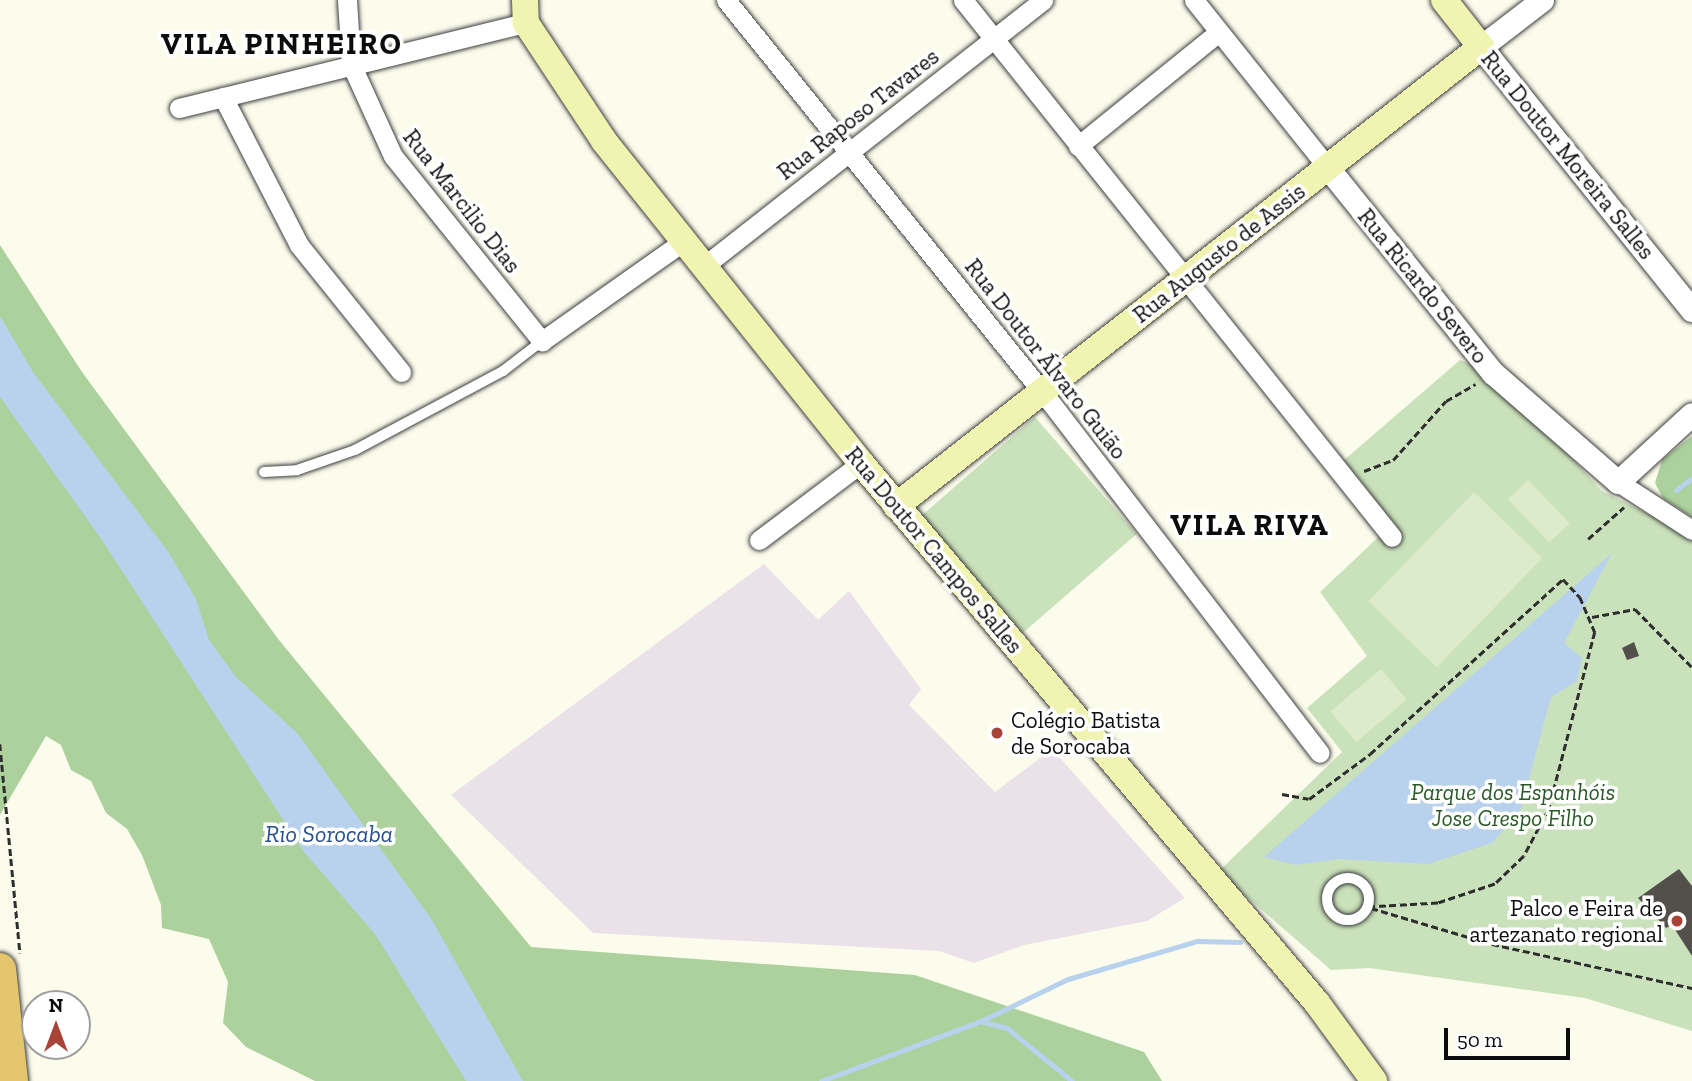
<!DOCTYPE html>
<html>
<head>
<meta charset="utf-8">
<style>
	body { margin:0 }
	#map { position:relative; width:1692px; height:1081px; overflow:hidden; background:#fcfced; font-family:"Zilla Slab",serif }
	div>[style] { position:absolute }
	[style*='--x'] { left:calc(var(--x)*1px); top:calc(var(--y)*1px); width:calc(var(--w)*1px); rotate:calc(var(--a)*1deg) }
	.industrial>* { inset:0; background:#eae1e9 }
	.green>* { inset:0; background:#cae2bb; transform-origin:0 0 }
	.forest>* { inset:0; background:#acd19d }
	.pitch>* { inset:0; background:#dbebcc; transform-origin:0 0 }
	.water>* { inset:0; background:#b8d1ed }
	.stream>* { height:5px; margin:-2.5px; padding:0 2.5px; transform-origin:2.5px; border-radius:2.5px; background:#b8d1ed }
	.building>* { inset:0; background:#534f4a }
	.path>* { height:2.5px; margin-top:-1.25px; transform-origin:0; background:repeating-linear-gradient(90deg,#2e2e2e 0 7px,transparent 0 10.5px) }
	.roads { filter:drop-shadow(0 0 2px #3f3f3f) drop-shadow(0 0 2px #3f3f3f) }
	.service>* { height:10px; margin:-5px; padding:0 5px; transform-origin:5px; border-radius:5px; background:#fff }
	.service>.ring { margin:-5px; padding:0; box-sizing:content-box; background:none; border:10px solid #fff; border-radius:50% }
	.minor>* { height:19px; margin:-9.5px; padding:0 9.5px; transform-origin:9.5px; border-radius:9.5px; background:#fff }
	.tertiary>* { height:23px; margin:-11.5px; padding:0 11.5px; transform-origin:11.5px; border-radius:11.5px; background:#fff }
	.secondary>* { height:26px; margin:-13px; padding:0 13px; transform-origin:13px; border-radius:13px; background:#f1f4b1 }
	.trunk>* { height:32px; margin:-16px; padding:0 16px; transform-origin:16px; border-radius:16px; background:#e3c66e }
	.dots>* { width:19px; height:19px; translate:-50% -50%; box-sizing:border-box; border:4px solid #fff; border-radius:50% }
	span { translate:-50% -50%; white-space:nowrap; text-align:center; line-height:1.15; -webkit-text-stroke:7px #fff; paint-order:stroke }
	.street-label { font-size:23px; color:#0c0c0c }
	.poi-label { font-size:23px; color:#0c0c0c }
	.left { translate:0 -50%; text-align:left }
	.right { translate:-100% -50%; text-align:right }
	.park-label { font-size:23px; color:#285a25; font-style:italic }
	.water-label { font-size:24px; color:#27508c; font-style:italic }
	.district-label { font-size:30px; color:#0c0c0c; font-weight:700; letter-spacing:2px }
	.north { position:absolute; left:21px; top:990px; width:70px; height:70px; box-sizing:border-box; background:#fff; border:2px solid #9e9e9e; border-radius:50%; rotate:0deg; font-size:19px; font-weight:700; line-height:28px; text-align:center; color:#0c0c0c }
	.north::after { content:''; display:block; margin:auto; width:24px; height:32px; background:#a84337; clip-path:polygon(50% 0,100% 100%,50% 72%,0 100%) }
	.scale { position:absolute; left:1444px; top:1028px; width:126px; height:32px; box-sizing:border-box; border:4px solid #0c0c0c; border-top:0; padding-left:9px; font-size:21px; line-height:24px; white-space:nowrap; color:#0c0c0c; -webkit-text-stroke:5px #fff; paint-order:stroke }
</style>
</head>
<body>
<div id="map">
	<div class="industrial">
		<div style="clip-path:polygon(764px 564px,818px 620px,849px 591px,921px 689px,909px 705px,995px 792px,1052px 749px,1185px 898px,1147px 921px,1024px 945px,974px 963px,939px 951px,593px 933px,451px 795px)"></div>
	</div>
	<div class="green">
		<div style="clip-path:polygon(1460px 360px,1493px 373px,1602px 491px,1692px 536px,1692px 1031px,1585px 998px,1369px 968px,1331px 970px,1218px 872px,1342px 752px,1307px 708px,1367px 656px,1320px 592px,1388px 528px,1343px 461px)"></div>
		<div style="left:1035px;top:417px;width:155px;height:151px;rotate:49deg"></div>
	</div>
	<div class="forest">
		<div style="clip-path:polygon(0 245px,82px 372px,279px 640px,531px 947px,915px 975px,1144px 1052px,1162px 1081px,315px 1081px,246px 1047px,223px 1023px,228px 982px,209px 939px,162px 928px,161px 905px,142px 855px,127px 829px,106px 813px,91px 781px,71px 770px,61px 745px,46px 736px,0 815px)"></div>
		<div style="clip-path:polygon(1692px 436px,1692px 517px,1663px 498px,1655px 483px,1662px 460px)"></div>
	</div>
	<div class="pitch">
		<div style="left:1528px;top:480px;width:60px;height:28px;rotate:46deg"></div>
		<div style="left:1474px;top:492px;width:95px;height:152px;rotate:44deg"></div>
		<div style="left:1381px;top:669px;width:40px;height:66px;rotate:50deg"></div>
	</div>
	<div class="water">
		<div style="clip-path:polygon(0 316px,33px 372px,169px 553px,196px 599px,209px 640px,236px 677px,297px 733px,432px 920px,523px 1081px,466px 1081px,375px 934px,304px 852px,102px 540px,0 397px)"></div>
		<div style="clip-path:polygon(1612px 553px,1564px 643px,1582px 658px,1577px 681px,1551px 697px,1520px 812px,1492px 843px,1428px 864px,1338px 859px,1296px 865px,1264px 857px)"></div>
	</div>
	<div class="stream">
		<div style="--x:1676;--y:490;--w:20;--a:-37"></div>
		<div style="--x:983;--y:1022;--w:25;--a:14"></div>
		<div style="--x:1007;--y:1028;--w:84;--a:39.2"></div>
		<div style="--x:821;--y:1081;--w:171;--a:-20.6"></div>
		<div style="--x:981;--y:1021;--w:97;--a:-25.8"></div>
		<div style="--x:1068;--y:979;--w:134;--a:-16.4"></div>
		<div style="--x:1197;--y:941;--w:43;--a:1.3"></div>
	</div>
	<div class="building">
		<div style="clip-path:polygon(1634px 642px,1639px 656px,1627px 660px,1622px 648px)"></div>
		<div style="clip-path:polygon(1679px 869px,1692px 886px,1692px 956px,1672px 925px,1666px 928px,1638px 898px)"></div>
	</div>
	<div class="path">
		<div style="--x:1364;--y:471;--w:31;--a:-21"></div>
		<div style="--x:1393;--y:460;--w:79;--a:-48.1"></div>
		<div style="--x:1446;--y:401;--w:34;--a:-30"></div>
		<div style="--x:1588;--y:539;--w:48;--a:-41.6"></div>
		<div style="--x:1592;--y:617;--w:44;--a:-10.5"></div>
		<div style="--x:1635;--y:609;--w:81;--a:45.5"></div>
		<div style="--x:0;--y:744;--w:210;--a:84.5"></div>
		<div style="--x:1282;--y:794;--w:27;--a:10"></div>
		<div style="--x:1309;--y:799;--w:76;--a:-36.4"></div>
		<div style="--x:1370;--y:754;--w:261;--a:-42.2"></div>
		<div style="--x:1563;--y:579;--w:25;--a:47"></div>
		<div style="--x:1580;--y:597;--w:38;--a:67"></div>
		<div style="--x:1595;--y:632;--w:183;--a:104.6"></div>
		<div style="--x:1549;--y:809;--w:53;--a:118"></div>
		<div style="--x:1524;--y:856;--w:40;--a:136"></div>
		<div style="--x:1495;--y:884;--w:60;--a:161.6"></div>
		<div style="--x:1438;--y:903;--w:70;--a:176.7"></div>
		<div style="--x:1371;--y:908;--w:126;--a:16.6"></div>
		<div style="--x:1492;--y:944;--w:205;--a:12.4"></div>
	</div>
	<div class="roads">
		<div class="service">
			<div style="--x:264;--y:472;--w:33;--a:-3"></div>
			<div style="--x:297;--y:470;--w:61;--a:-19"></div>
			<div style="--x:355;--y:450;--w:168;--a:-28.1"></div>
			<div style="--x:503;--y:371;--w:49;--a:-37.6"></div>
			<div class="ring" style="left:1327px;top:878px;width:32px;height:32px"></div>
		</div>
		<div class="minor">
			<div style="--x:347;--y:0;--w:64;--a:86.4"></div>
			<div style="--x:351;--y:64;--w:101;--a:65.5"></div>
			<div style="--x:393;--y:156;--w:238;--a:51.2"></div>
			<div style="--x:542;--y:341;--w:174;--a:-35.2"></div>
			<div style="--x:726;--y:0;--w:513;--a:51.1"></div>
			<div style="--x:1048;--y:399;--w:446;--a:52.5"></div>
			<div style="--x:963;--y:0;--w:687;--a:51.38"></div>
			<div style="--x:1194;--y:0;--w:215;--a:51.4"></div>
			<div style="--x:223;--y:97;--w:166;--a:62.8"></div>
			<div style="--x:299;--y:245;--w:163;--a:51.2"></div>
			<div style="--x:179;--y:108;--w:357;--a:-13.8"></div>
			<div style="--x:1078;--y:146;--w:181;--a:-39"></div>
			<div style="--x:704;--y:266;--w:431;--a:-38.1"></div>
			<div style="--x:1618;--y:482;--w:88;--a:33"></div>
			<div style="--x:759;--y:540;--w:128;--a:-37"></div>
		</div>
		<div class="tertiary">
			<div style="--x:1542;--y:0;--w:77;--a:142.4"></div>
			<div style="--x:1481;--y:47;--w:337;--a:51.3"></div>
			<div style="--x:1328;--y:168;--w:263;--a:51.2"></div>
			<div style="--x:1493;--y:373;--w:166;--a:41.1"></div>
			<div style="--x:1618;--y:482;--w:100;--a:-42.6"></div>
		</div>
		<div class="secondary">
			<div style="--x:525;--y:0;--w:23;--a:88"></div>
			<div style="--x:526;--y:23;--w:141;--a:56.5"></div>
			<div style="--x:604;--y:141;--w:412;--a:51.4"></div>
			<div style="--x:861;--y:463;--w:707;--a:49.82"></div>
			<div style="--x:1317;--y:1003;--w:97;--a:53.8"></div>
			<div style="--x:896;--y:506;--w:744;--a:-38.12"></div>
			<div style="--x:1481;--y:47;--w:60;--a:-128.2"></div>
		</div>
		<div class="trunk">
			<div style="--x:0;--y:969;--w:113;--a:83.9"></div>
		</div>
	</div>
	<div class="dots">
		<div style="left:997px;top:733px;background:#a84337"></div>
		<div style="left:1677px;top:921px;background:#a84337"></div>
	</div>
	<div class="street-label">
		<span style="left:858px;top:114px;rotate:-38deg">Rua Raposo Tavares</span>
		<span style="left:1568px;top:155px;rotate:51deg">Rua Doutor Moreira Salles</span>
		<span style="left:462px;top:201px;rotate:52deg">Rua Marcilio Dias</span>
		<span style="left:1219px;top:253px;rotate:-38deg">Rua Augusto de Assis</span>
		<span style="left:1423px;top:286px;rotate:51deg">Rua Ricardo Severo</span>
		<span style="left:1046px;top:359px;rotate:52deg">Rua Doutor Álvaro Guião</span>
		<span style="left:934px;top:550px;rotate:50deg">Rua Doutor Campos Salles</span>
	</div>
	<div class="poi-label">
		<span class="left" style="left:1011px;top:733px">Colégio Batista<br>de Sorocaba</span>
		<span class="right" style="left:1663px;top:921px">Palco e Feira de<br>artezanato regional</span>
	</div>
	<div class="park-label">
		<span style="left:1513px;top:805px">Parque dos Espanhóis<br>Jose Crespo Filho</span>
	</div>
	<div class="water-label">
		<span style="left:329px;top:834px">Rio Sorocaba</span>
	</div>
	<div class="district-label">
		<span style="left:282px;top:44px">VILA PINHEIRO</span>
		<span style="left:1250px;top:525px">VILA RIVA</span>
	</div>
	<div class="north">N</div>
	<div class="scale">50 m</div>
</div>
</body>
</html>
